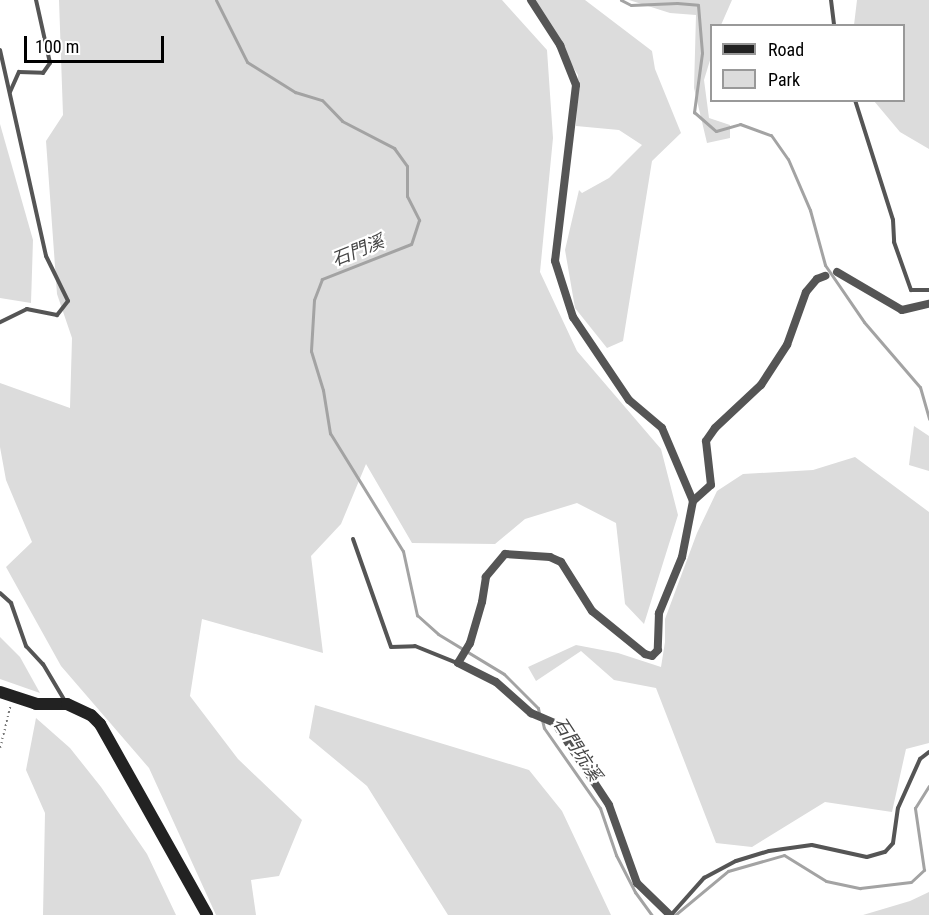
<!DOCTYPE html>
<html>
<head>
<meta charset="utf-8">
<style>
	body { margin:0 }
	#map { position:relative; width:929px; height:915px; overflow:hidden; background:#fff; font-family:"Roboto Condensed","Noto Sans TC",sans-serif }
	div>[style] { position:absolute }
	[style*='--x'] { left:calc(var(--x)*1px); top:calc(var(--y)*1px); width:calc(var(--w)*1px); rotate:calc(var(--a)*1deg) }
	.green>* { inset:0; background:#dcdcdc }
	.stream>* { height:3px; margin:-1.5px; padding:0 1.5px; transform-origin:1.5px; border-radius:1.5px; background:#a3a3a3 }
	.path>* { height:1.5px; margin-top:-0.75px; transform-origin:0; background:repeating-linear-gradient(90deg,#777 0 1.5px,transparent 0 4.5px) }
	.lane>* { height:4px; margin:-2px; padding:0 2px; transform-origin:2px; border-radius:2px; background:#555 }
	.street>* { height:8px; margin:-4px; padding:0 4px; transform-origin:4px; border-radius:4px; background:#555 }
	.secondary>* { height:12px; margin:-6px; padding:0 6px; transform-origin:6px; border-radius:6px; background:#222 }
	span { translate:-50% -50%; white-space:nowrap; text-align:center; line-height:1.15; -webkit-text-stroke:4.5px #fff; paint-order:stroke }
	.water-label { font-size:18px; color:#444; font-style:italic }
	.legend { position:absolute; left:710px; top:24px; width:195px; height:78px; box-sizing:border-box; background:#fff; border:2px solid #999; margin:0; padding:8px 10px; list-style:none; font-size:18px; color:#000 }
	.legend li { display:flex; align-items:center; gap:12px; height:30px }
	.legend b { width:30px; border:2px solid #999 }
	.scale { position:absolute; left:24px; top:36px; width:140px; height:27px; box-sizing:border-box; border:3px solid #000; border-top:0; padding-left:8px; font-size:18px; line-height:21px; white-space:nowrap; color:#000; -webkit-text-stroke:4px #fff; paint-order:stroke }
</style>
</head>
<body>
<div id="map">
	<div class="green">
		<div style="clip-path:polygon(59px 0,502px 0,547px 50px,553px 138px,540px 272px,577px 351px,661px 449px,678px 515px,644px 624px,625px 604px,616px 523px,577px 503px,525px 519px,495px 544px,412px 543px,366px 464px,341px 524px,311px 556px,323px 653px,202px 619px,190px 696px,238px 759px,302px 820px,279px 876px,251px 880px,256px 915px,216px 915px,149px 768px,61px 666px,6px 567px,32px 542px,6px 480px,0 447px,0 383px,70px 408px,72px 338px,57px 294px,46px 141px,63px 115px)"></div>
		<div style="clip-path:polygon(530px 0,585px 0,652px 51px,655px 69px,681px 133px,652px 161px,623px 341px,607px 348px,575px 308px,565px 250px,579px 190px,582px 193px,609px 178px,642px 145px,619px 130px,576px 126px,578px 75px)"></div>
		<div style="clip-path:polygon(629px 0,732px 0,721px 25px,712px 26px,711px 57px,704px 80px,709px 118px,730px 125px,730px 138px,707px 143px,694px 88px,696px 15px,670px 13px)"></div>
		<div style="clip-path:polygon(857px 0,929px 0,929px 149px,900px 132px,874px 101px,904px 100px,904px 26px,854px 25px)"></div>
		<div style="clip-path:polygon(0 124px,33px 240px,31px 303px,0 298px)"></div>
		<div style="clip-path:polygon(914px 426px,929px 436px,929px 471px,909px 465px)"></div>
		<div style="clip-path:polygon(855px 457px,929px 512px,929px 743px,906px 749px,892px 812px,825px 802px,752px 847px,716px 843px,656px 688px,614px 680px,581px 651px,536px 681px,528px 667px,576px 645px,618px 653px,661px 667px,665px 642px,665px 619px,697px 533px,717px 491px,743px 474px,813px 470px)"></div>
		<div style="clip-path:polygon(0 637px,20px 657px,40px 693px,0 679px)"></div>
		<div style="clip-path:polygon(315px 705px,529px 770px,562px 811px,611px 915px,448px 915px,367px 786px,309px 738px)"></div>
		<div style="clip-path:polygon(36px 718px,70px 748px,101px 787px,147px 854px,176px 915px,43px 915px,45px 813px,26px 770px)"></div>
		<div style="clip-path:polygon(929px 892px,929px 915px,863px 915px,910px 901px)"></div>
	</div>
	<div class="stream">
		<div style="--x:216;--y:0;--w:69;--a:63.4"></div>
		<div style="--x:247;--y:62;--w:57;--a:32"></div>
		<div style="--x:295;--y:92;--w:28;--a:17"></div>
		<div style="--x:322;--y:100;--w:29;--a:46"></div>
		<div style="--x:342;--y:121;--w:59;--a:27.4"></div>
		<div style="--x:394;--y:148;--w:22;--a:54"></div>
		<div style="--x:407;--y:166;--w:30;--a:90"></div>
		<div style="--x:407;--y:196;--w:27;--a:63"></div>
		<div style="--x:419;--y:220;--w:25;--a:108"></div>
		<div style="--x:411;--y:244;--w:96;--a:158.5"></div>
		<div style="--x:322;--y:279;--w:22;--a:111"></div>
		<div style="--x:314;--y:300;--w:51;--a:93.4"></div>
		<div style="--x:311;--y:351;--w:41;--a:72.9"></div>
		<div style="--x:323;--y:390;--w:44;--a:80.8"></div>
		<div style="--x:330;--y:433;--w:139;--a:58.3"></div>
		<div style="--x:403;--y:551;--w:66;--a:77.7"></div>
		<div style="--x:417;--y:615;--w:28;--a:42"></div>
		<div style="--x:438;--y:634;--w:77;--a:31.2"></div>
		<div style="--x:504;--y:674;--w:48;--a:45"></div>
		<div style="--x:538;--y:708;--w:5;--a:79"></div>
		<div style="--x:621;--y:0;--w:11;--a:27"></div>
		<div style="--x:631;--y:5;--w:46;--a:-2.5"></div>
		<div style="--x:677;--y:3;--w:21;--a:5"></div>
		<div style="--x:698;--y:5;--w:48;--a:85.2"></div>
		<div style="--x:702;--y:53;--w:60;--a:97.7"></div>
		<div style="--x:694;--y:112;--w:29;--a:41"></div>
		<div style="--x:716;--y:131;--w:25;--a:-16"></div>
		<div style="--x:740;--y:124;--w:33;--a:20"></div>
		<div style="--x:771;--y:135;--w:29;--a:55"></div>
		<div style="--x:788;--y:159;--w:56;--a:66.7"></div>
		<div style="--x:810;--y:210;--w:57;--a:74.7"></div>
		<div style="--x:825;--y:265;--w:69;--a:55.6"></div>
		<div style="--x:864;--y:322;--w:86;--a:49.3"></div>
		<div style="--x:920;--y:387;--w:33;--a:74"></div>
		<div style="--x:542;--y:720;--w:8;--a:76"></div>
		<div style="--x:544;--y:728;--w:98;--a:55"></div>
		<div style="--x:600;--y:808;--w:50;--a:71.2"></div>
		<div style="--x:616;--y:855;--w:42;--a:62.8"></div>
		<div style="--x:635;--y:892;--w:29;--a:54"></div>
		<div style="--x:675;--y:915;--w:69;--a:-39.7"></div>
		<div style="--x:728;--y:871;--w:58;--a:-15.9"></div>
		<div style="--x:784;--y:855;--w:49;--a:31.8"></div>
		<div style="--x:826;--y:881;--w:35;--a:12"></div>
		<div style="--x:860;--y:888;--w:51;--a:-6.7"></div>
		<div style="--x:911;--y:882;--w:18;--a:-43"></div>
		<div style="--x:924;--y:870;--w:63;--a:-98.3"></div>
		<div style="--x:915;--y:808;--w:26;--a:-58"></div>
	</div>
	<div class="path">
		<div style="--x:0;--y:748;--w:42;--a:-76.3"></div>
	</div>
	<div class="lane">
		<div style="--x:831;--y:0;--w:26;--a:83"></div>
		<div style="--x:0;--y:50;--w:211;--a:77.4"></div>
		<div style="--x:46;--y:256;--w:50;--a:63.9"></div>
		<div style="--x:68;--y:301;--w:18;--a:128"></div>
		<div style="--x:57;--y:315;--w:31;--a:-169"></div>
		<div style="--x:27;--y:309;--w:30;--a:154"></div>
		<div style="--x:10;--y:92;--w:22;--a:-66"></div>
		<div style="--x:19;--y:72;--w:24;--a:2"></div>
		<div style="--x:43;--y:73;--w:12;--a:-55"></div>
		<div style="--x:50;--y:63;--w:65;--a:-102.5"></div>
		<div style="--x:855;--y:100;--w:126;--a:72.4"></div>
		<div style="--x:893;--y:220;--w:22;--a:87"></div>
		<div style="--x:894;--y:242;--w:51;--a:70.5"></div>
		<div style="--x:911;--y:290;--w:18;--a:0"></div>
		<div style="--x:353;--y:539;--w:114;--a:70.6"></div>
		<div style="--x:391;--y:647;--w:24;--a:-2"></div>
		<div style="--x:415;--y:646;--w:45;--a:22"></div>
		<div style="--x:0;--y:593;--w:15;--a:42"></div>
		<div style="--x:11;--y:603;--w:46;--a:70.8"></div>
		<div style="--x:26;--y:646;--w:25;--a:47"></div>
		<div style="--x:43;--y:664;--w:43;--a:59.3"></div>
		<div style="--x:671;--y:915;--w:50;--a:-48.3"></div>
		<div style="--x:704;--y:878;--w:36;--a:-28"></div>
		<div style="--x:736;--y:861;--w:34;--a:-17"></div>
		<div style="--x:769;--y:851;--w:43;--a:-7.9"></div>
		<div style="--x:812;--y:845;--w:56;--a:12.3"></div>
		<div style="--x:867;--y:857;--w:19;--a:-16"></div>
		<div style="--x:885;--y:852;--w:12;--a:-48"></div>
		<div style="--x:893;--y:843;--w:35;--a:-82"></div>
		<div style="--x:898;--y:808;--w:54;--a:-65.8"></div>
		<div style="--x:920;--y:759;--w:11;--a:-38"></div>
	</div>
	<div class="street">
		<div style="--x:531;--y:0;--w:54;--a:57.2"></div>
		<div style="--x:560;--y:45;--w:43;--a:68.2"></div>
		<div style="--x:576;--y:85;--w:177;--a:96.8"></div>
		<div style="--x:555;--y:261;--w:59;--a:72.2"></div>
		<div style="--x:573;--y:317;--w:100;--a:56"></div>
		<div style="--x:629;--y:400;--w:43;--a:40.3"></div>
		<div style="--x:662;--y:428;--w:79;--a:67"></div>
		<div style="--x:693;--y:501;--w:57;--a:101.1"></div>
		<div style="--x:682;--y:557;--w:61;--a:112.3"></div>
		<div style="--x:659;--y:613;--w:37;--a:92"></div>
		<div style="--x:658;--y:650;--w:8;--a:135"></div>
		<div style="--x:652;--y:656;--w:7;--a:-164"></div>
		<div style="--x:645;--y:654;--w:68;--a:-140.9"></div>
		<div style="--x:592;--y:611;--w:58;--a:-122.3"></div>
		<div style="--x:561;--y:562;--w:12;--a:-156"></div>
		<div style="--x:550;--y:557;--w:45;--a:-176.2"></div>
		<div style="--x:505;--y:554;--w:30;--a:130"></div>
		<div style="--x:486;--y:577;--w:25;--a:99"></div>
		<div style="--x:482;--y:602;--w:43;--a:106.3"></div>
		<div style="--x:470;--y:643;--w:23;--a:121"></div>
		<div style="--x:458;--y:663;--w:42;--a:26.6"></div>
		<div style="--x:496;--y:682;--w:47;--a:41.5"></div>
		<div style="--x:531;--y:713;--w:26;--a:23"></div>
		<div style="--x:555;--y:723;--w:98;--a:56.6"></div>
		<div style="--x:609;--y:805;--w:83;--a:70.3"></div>
		<div style="--x:637;--y:883;--w:46;--a:44.1"></div>
		<div style="--x:837;--y:272;--w:75;--a:30.3"></div>
		<div style="--x:902;--y:310;--w:28;--a:-13"></div>
		<div style="--x:693;--y:501;--w:24;--a:-42"></div>
		<div style="--x:711;--y:485;--w:44;--a:-96.5"></div>
		<div style="--x:706;--y:441;--w:16;--a:-55"></div>
		<div style="--x:715;--y:428;--w:63;--a:-43.1"></div>
		<div style="--x:761;--y:385;--w:48;--a:-57"></div>
		<div style="--x:787;--y:345;--w:56;--a:-70.3"></div>
		<div style="--x:806;--y:292;--w:17;--a:-50"></div>
		<div style="--x:817;--y:279;--w:9;--a:-21"></div>
	</div>
	<div class="secondary">
		<div style="--x:0;--y:692;--w:38;--a:18"></div>
		<div style="--x:36;--y:704;--w:31;--a:0"></div>
		<div style="--x:67;--y:704;--w:26;--a:25"></div>
		<div style="--x:91;--y:715;--w:13;--a:45"></div>
		<div style="--x:100;--y:724;--w:219;--a:60.7"></div>
	</div>
	<div class="water-label">
		<span style="left:358px;top:251px;rotate:-22deg">石門溪</span>
		<span style="left:577px;top:749px;rotate:57deg">石門坑溪</span>
	</div>
	<ul class="legend">
	<li><b style="height:8px;background:#222"></b>Road</li>
	<li><b style="height:16px;background:#dcdcdc"></b>Park</li>
	</ul>
	<div class="scale">100 m</div>
</div>
</body>
</html>
